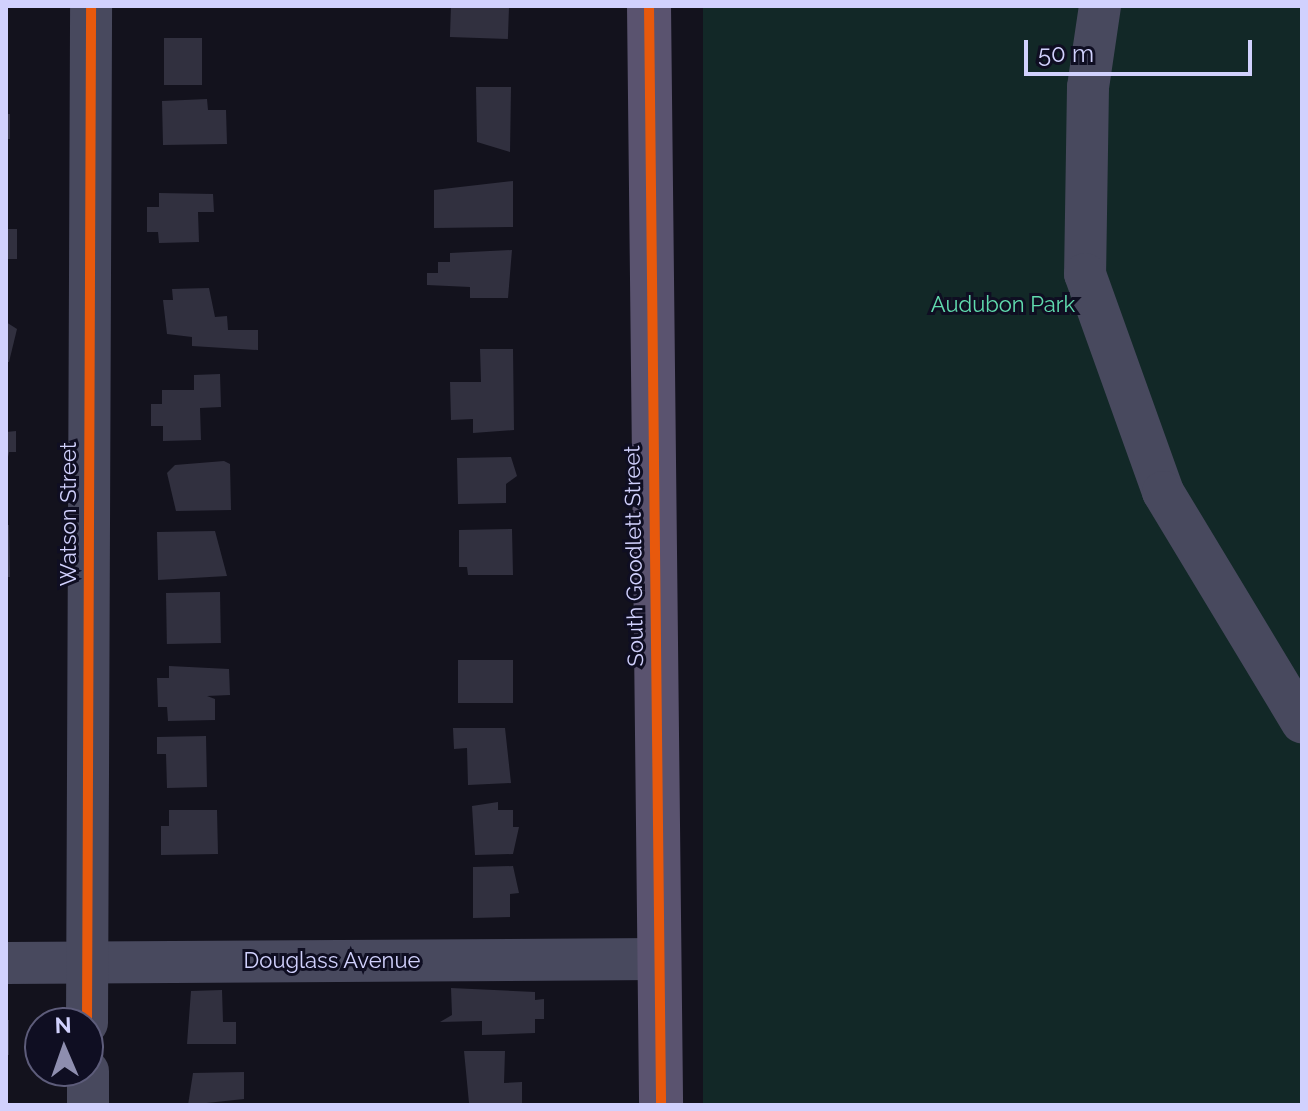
<!DOCTYPE html>
<html>
<head>
<meta charset="utf-8">
<style>
	body { margin:0 }
	#map { position:relative; width:1308px; height:1111px; overflow:hidden; background:#13121d; font-family:Raleway,sans-serif }
	div>[style] { position:absolute }
	[style*='--x'] { left:calc(var(--x)*1px); top:calc(var(--y)*1px); width:calc(var(--w)*1px); rotate:calc(var(--a)*1deg) }
	.green>* { inset:0; background:#122827; transform-origin:0 0 }
	.building>* { inset:0; background:#31303f; transform-origin:0 0 }
	.minor>* { height:42px; margin:-21px; padding:0 21px; transform-origin:21px; border-radius:21px; background:#48495e }
	.major>* { height:44px; margin:-22px; padding:0 22px; transform-origin:22px; border-radius:22px; background:#5a536f }
	.cycleway>* { height:10px; margin:-5px; padding:0 5px; transform-origin:5px; border-radius:5px; background:#e8590c }
	span { translate:-50% -50%; white-space:nowrap; text-align:center; line-height:1.15; -webkit-text-stroke:6px #0f0e22; paint-order:stroke }
	.park-label { font-size:22px; color:#60dbae }
	.street-label { font-size:22px; color:#d1d1fd }
	.frame { position:absolute; inset:0; border:8px solid #d1d1fd; pointer-events:none }
	.north { position:absolute; left:24px; top:1007px; width:80px; height:80px; box-sizing:border-box; background:#0f0e22; border:2px solid #5d5c7a; border-radius:50%; rotate:358deg; font-size:22px; font-weight:700; line-height:32px; text-align:center; color:#d1d1fd }
	.north::after { content:''; display:block; margin:auto; width:28px; height:36px; background:#8e8eaf; clip-path:polygon(50% 0,100% 100%,50% 72%,0 100%) }
	.scale { position:absolute; left:1024px; top:40px; width:228px; height:36px; box-sizing:border-box; border:4px solid #d1d1fd; border-top:0; padding-left:10px; font-size:24px; line-height:28px; white-space:nowrap; color:#d1d1fd; -webkit-text-stroke:6px #0f0e22; paint-order:stroke }
</style>
</head>
<body>
<div id="map">
	<div class="green">
		<div style="left:703px;top:6px;width:599px;height:1099px"></div>
	</div>
	<div class="building">
		<div style="left:451px;top:6px;width:58px;height:31px;rotate:2deg"></div>
		<div style="left:164px;top:38px;width:38px;height:47px"></div>
		<div style="clip-path:polygon(476px 87px,511px 87px,510px 152px,477px 142px)"></div>
		<div style="clip-path:polygon(207px 99px,208px 110px,226px 110px,227px 144px,163px 145px,162px 101px)"></div>
		<div style="left:6px;top:114px;width:4px;height:25px"></div>
		<div style="clip-path:polygon(513px 181px,513px 227px,434px 228px,434px 190px)"></div>
		<div style="clip-path:polygon(159px 193px,213px 194px,214px 212px,198px 212px,199px 242px,159px 243px,158px 232px,147px 232px,147px 207px,159px 207px)"></div>
		<div style="left:6px;top:229px;width:11px;height:30px"></div>
		<div style="clip-path:polygon(512px 250px,508px 298px,470px 298px,470px 287px,427px 285px,427px 273px,438px 273px,438px 262px,450px 262px,450px 253px)"></div>
		<div style="clip-path:polygon(209px 288px,215px 317px,227px 316px,228px 330px,258px 330px,258px 350px,192px 346px,192px 337px,167px 334px,163px 300px,173px 300px,172px 289px)"></div>
		<div style="clip-path:polygon(6px 322px,17px 329px,9px 362px,6px 362px)"></div>
		<div style="clip-path:polygon(480px 349px,513px 349px,514px 430px,473px 433px,473px 419px,451px 420px,450px 382px,481px 382px)"></div>
		<div style="clip-path:polygon(220px 374px,221px 407px,200px 408px,201px 440px,163px 441px,163px 426px,151px 426px,151px 404px,162px 404px,162px 390px,194px 390px,194px 375px)"></div>
		<div style="clip-path:polygon(16px 431px,16px 452px,9px 452px,6px 467px,6px 432px)"></div>
		<div style="clip-path:polygon(511px 457px,517px 476px,506px 484px,506px 503px,458px 504px,457px 458px)"></div>
		<div style="clip-path:polygon(224px 461px,230px 464px,231px 510px,176px 511px,167px 473px,175px 465px)"></div>
		<div style="clip-path:polygon(6px 525px,9px 525px,10px 577px,6px 577px)"></div>
		<div style="clip-path:polygon(512px 529px,513px 575px,468px 575px,467px 567px,459px 567px,459px 530px)"></div>
		<div style="clip-path:polygon(215px 531px,227px 576px,158px 580px,157px 532px)"></div>
		<div style="left:220px;top:592px;width:51px;height:54px;rotate:89deg"></div>
		<div style="left:458px;top:660px;width:55px;height:43px"></div>
		<div style="clip-path:polygon(169px 666px,229px 669px,230px 695px,207px 696px,215px 699px,215px 720px,168px 721px,167px 707px,158px 707px,157px 678px,169px 678px)"></div>
		<div style="clip-path:polygon(453px 728px,505px 728px,511px 783px,468px 785px,467px 748px,454px 749px)"></div>
		<div style="clip-path:polygon(206px 736px,207px 787px,167px 788px,166px 754px,157px 754px,157px 737px)"></div>
		<div style="clip-path:polygon(498px 802px,498px 810px,513px 810px,513px 827px,519px 827px,513px 854px,475px 855px,472px 806px)"></div>
		<div style="clip-path:polygon(169px 810px,217px 810px,218px 854px,161px 855px,161px 826px,169px 826px)"></div>
		<div style="clip-path:polygon(513px 866px,519px 893px,510px 894px,510px 917px,473px 918px,473px 867px)"></div>
		<div style="clip-path:polygon(451px 988px,535px 992px,535px 1000px,544px 999px,544px 1019px,535px 1019px,535px 1033px,482px 1035px,482px 1021px,440px 1022px,452px 1015px)"></div>
		<div style="clip-path:polygon(222px 990px,223px 1022px,236px 1022px,236px 1044px,187px 1044px,191px 991px)"></div>
		<div style="left:6px;top:1020px;width:3px;height:35px"></div>
		<div style="clip-path:polygon(464px 1051px,505px 1051px,504px 1083px,522px 1082px,522px 1104px,469px 1103px)"></div>
		<div style="clip-path:polygon(244px 1072px,244px 1099px,188px 1105px,193px 1073px)"></div>
	</div>
	<div class="minor">
		<div style="--x:1100;--y:6;--w:82;--a:98.4"></div>
		<div style="--x:1088;--y:87;--w:187;--a:90.9"></div>
		<div style="--x:1085;--y:274;--w:232;--a:70.3"></div>
		<div style="--x:1163;--y:492;--w:269;--a:58.9"></div>
		<div style="--x:6;--y:963;--w:652;--a:-0.35"></div>
		<div style="--x:87;--y:1023;--w:1017;--a:-89.77"></div>
		<div style="--x:88;--y:1071;--w:34;--a:90"></div>
	</div>
	<div class="major">
		<div style="--x:649;--y:6;--w:1099;--a:89.37"></div>
	</div>
	<div class="cycleway">
		<div style="--x:649;--y:6;--w:1099;--a:89.37"></div>
		<div style="--x:87;--y:1023;--w:1017;--a:-89.77"></div>
	</div>
	<div class="park-label">
		<span style="left:1003px;top:305px">Audubon Park</span>
	</div>
	<div class="street-label">
		<span style="left:69px;top:514px;rotate:-90deg">Watson Street</span>
		<span style="left:634px;top:556px;rotate:-91deg">South Goodlett Street</span>
		<span style="left:332px;top:961px">Douglass Avenue</span>
	</div>
	<div class="frame"></div>
	<div class="north">N</div>
	<div class="scale">50 m</div>
</div>
</body>
</html>
